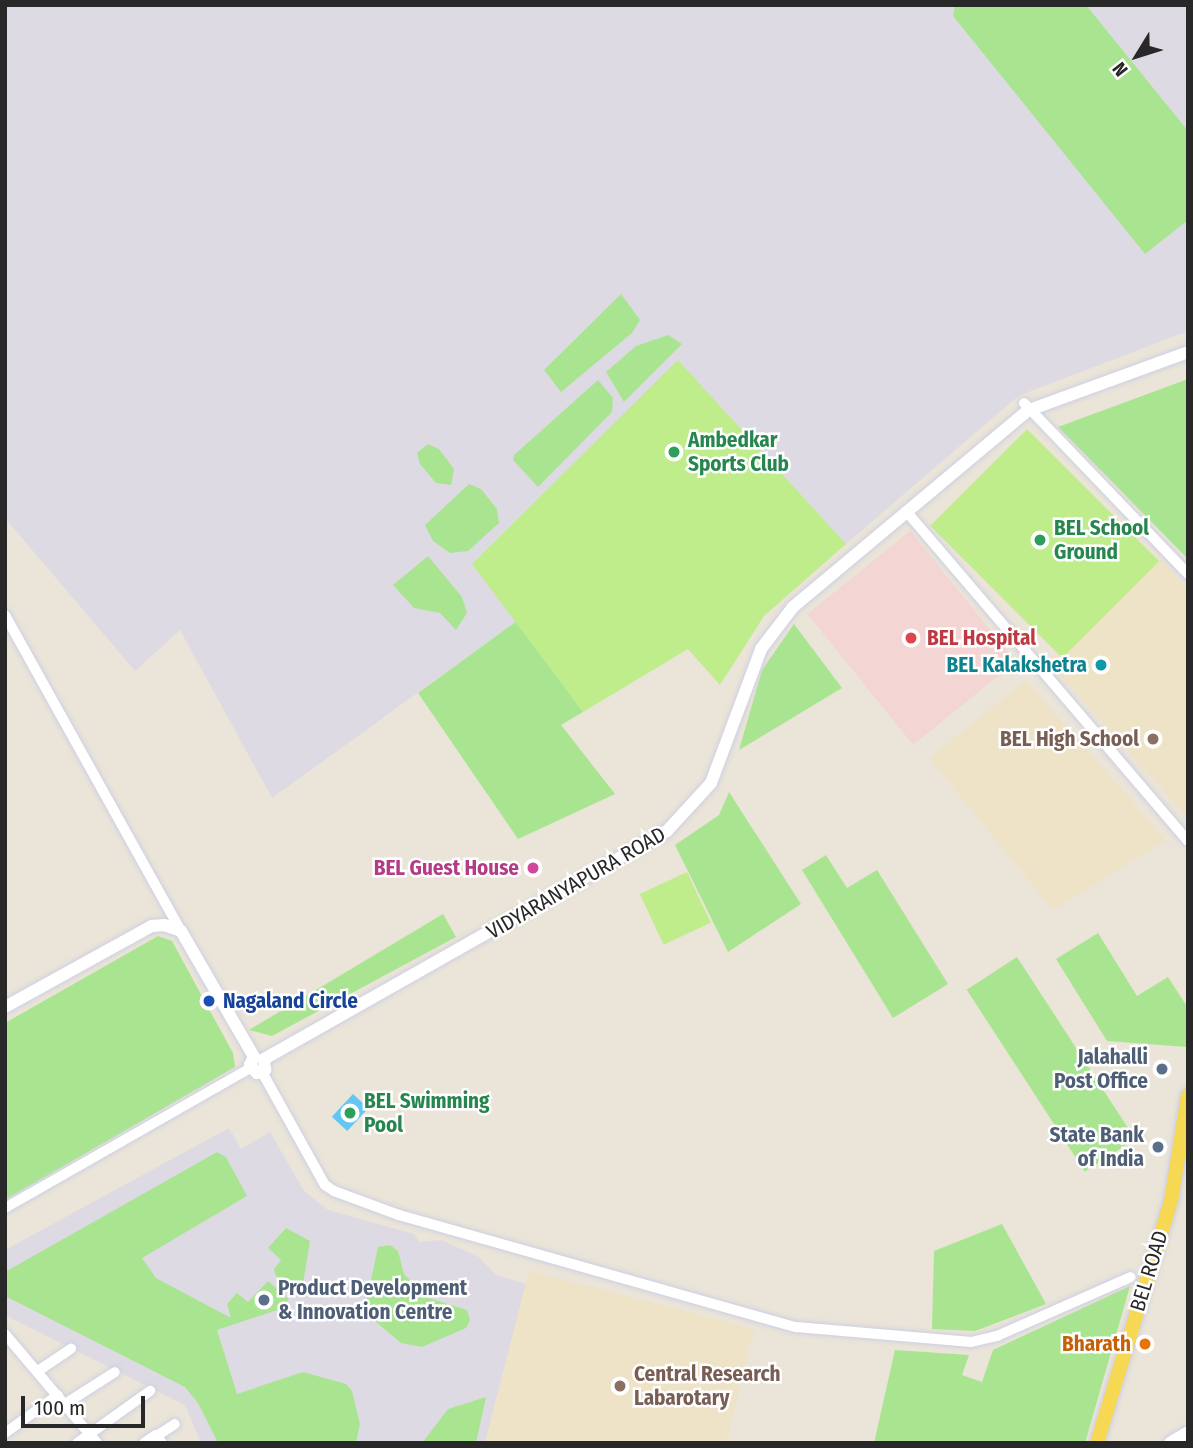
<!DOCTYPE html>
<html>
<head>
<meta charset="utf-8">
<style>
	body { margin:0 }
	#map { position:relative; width:1193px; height:1448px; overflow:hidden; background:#ebe4d8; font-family:"Fira Sans Condensed",sans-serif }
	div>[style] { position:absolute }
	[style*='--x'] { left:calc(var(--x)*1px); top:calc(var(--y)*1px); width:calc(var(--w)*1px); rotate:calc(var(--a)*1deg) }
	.industrial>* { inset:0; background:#dddae3 }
	.education>* { inset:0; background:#eee3c6 }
	.medical>* { inset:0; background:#f3d5d4; transform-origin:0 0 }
	.green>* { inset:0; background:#a9e591; transform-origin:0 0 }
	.pitch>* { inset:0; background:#bfed8c; transform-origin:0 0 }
	.water>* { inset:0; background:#65c6f3; transform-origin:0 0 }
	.roads { filter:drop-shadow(0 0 2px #cdd0e2) drop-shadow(0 0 2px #cdd0e2) }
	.street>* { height:10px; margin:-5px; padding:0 5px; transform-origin:5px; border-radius:5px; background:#fff }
	.secondary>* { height:12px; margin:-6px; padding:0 6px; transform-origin:6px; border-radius:6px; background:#fff }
	.primary>* { height:14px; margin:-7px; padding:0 7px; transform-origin:7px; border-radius:7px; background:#f6d852 }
	.dots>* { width:19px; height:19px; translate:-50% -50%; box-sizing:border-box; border:4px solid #fff; border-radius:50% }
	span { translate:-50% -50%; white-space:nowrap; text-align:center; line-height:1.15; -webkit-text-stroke:5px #fff; paint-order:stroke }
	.leisure-label { font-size:21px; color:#27864d; font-weight:700 }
	.left { translate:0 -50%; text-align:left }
	.health-label { font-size:21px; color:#be3a42; font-weight:700 }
	.culture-label { font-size:21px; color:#0d838f; font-weight:700 }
	.right { translate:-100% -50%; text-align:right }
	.education-label { font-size:21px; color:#785e54; font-weight:700 }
	.hotel-label { font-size:21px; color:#b23c85; font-weight:700 }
	.street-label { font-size:21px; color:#282828 }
	.transit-label { font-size:21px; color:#164399; font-weight:700 }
	.service-label { font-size:21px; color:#4e5e75; font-weight:700 }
	.food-label { font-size:21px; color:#c56008; font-weight:700 }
	.frame { position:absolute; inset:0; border:7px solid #282828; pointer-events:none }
	.north { position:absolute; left:1102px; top:21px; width:70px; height:70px; -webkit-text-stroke:5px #fff; paint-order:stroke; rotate:232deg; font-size:19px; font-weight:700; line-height:28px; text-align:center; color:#282828 }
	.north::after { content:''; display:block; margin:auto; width:24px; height:32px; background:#282828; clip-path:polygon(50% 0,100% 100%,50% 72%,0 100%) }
	.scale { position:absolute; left:21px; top:1396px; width:124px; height:32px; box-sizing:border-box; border:4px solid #282828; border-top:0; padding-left:9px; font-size:21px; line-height:24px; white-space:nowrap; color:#282828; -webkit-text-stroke:5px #fff; paint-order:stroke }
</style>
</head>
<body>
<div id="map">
	<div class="industrial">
		<div style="clip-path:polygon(5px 5px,1188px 5px,1188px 331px,1018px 396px,846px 544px,678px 361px,472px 565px,517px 621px,272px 798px,180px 630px,135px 671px,5px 518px)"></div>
		<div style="clip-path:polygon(229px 1128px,241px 1149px,270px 1132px,304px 1191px,328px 1210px,414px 1234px,419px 1242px,441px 1240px,479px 1257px,496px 1275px,526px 1284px,485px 1443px,201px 1443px,185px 1405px,5px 1315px,5px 1250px)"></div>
	</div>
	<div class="education">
		<div style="clip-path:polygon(1160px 560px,1188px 589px,1188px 818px,1048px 661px)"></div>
		<div style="clip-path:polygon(1026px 681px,1166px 840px,1053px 910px,929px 758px)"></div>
		<div style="clip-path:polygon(529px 1271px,754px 1329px,726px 1443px,485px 1443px)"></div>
	</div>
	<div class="medical">
		<div style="left:910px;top:531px;width:168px;height:132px;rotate:51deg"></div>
	</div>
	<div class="green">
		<div style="clip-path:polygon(955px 5px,1086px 5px,1188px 131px,1188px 220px,1145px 254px,953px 16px)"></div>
		<div style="clip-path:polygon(621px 294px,640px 320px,632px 333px,561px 392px,544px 370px)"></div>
		<div style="clip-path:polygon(668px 335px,682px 344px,624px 402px,606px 372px,636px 346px)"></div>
		<div style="clip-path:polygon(1188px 379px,1188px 559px,1058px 427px)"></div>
		<div style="clip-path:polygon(598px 380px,613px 398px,612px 412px,538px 487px,513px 460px,514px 455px)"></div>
		<div style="clip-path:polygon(428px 444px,439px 449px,454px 469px,451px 485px,436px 483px,420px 464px,417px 453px)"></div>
		<div style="clip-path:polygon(469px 484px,481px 489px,497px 509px,499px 523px,468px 551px,450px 553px,433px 541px,425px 525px)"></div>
		<div style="clip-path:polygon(428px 556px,462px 597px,467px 613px,456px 630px,440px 613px,414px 608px,393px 585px)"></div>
		<div style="clip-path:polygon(517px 621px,583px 712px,561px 725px,615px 794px,518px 839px,418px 693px)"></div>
		<div style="clip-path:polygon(794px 624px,842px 688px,739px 750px,762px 670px)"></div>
		<div style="clip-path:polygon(729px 792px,801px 904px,728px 952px,675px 845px,719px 815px)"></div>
		<div style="clip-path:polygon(826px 855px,847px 888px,877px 870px,948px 984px,893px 1018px,802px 870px)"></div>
		<div style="clip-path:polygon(443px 914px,456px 937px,272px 1036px,249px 1030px)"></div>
		<div style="clip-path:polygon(1098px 933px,1137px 996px,1168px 977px,1188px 1008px,1187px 1047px,1107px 1041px,1056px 959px)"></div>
		<div style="clip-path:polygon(158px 936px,172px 941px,233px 1053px,235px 1067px,5px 1200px,5px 1023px)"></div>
		<div style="left:1017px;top:957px;width:217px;height:60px;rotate:57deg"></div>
		<div style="clip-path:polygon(217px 1152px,226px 1157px,247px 1196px,142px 1258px,156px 1278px,231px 1318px,227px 1304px,237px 1293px,248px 1302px,268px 1281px,289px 1299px,280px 1309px,217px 1330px,237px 1394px,303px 1372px,346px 1384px,352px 1391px,360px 1424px,356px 1443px,218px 1443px,198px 1403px,185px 1387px,5px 1296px,5px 1272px)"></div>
		<div style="clip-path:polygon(1002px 1224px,1046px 1304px,975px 1331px,932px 1329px,934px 1251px)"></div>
		<div style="clip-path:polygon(286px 1228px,310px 1241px,303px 1284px,295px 1293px,276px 1276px,274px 1269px,281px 1260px,268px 1248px)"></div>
		<div style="clip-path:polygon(390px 1245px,398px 1251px,404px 1274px,426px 1297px,467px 1310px,470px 1320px,466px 1328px,422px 1347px,401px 1343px,376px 1322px,367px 1299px,378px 1247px)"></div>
		<div style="clip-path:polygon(1130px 1286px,1085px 1443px,874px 1443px,895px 1350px,969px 1355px,962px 1375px,982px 1382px,993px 1350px)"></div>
		<div style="clip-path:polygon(486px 1397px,476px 1443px,422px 1443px,448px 1409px)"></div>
	</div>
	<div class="pitch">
		<div style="clip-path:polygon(678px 360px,846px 544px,764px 616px,720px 685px,688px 649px,583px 712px,472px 564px)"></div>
		<div style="left:1027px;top:429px;width:187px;height:137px;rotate:45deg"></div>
		<div style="left:687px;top:872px;width:56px;height:52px;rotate:65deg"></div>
	</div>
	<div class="water">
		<div style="left:353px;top:1094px;width:21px;height:31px;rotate:43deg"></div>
	</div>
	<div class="roads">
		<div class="street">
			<div style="--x:1024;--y:403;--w:237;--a:46.2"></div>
			<div style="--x:906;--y:511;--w:434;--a:49.5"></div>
			<div style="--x:5;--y:615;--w:362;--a:60.9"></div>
			<div style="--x:262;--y:1072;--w:129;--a:60.9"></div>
			<div style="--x:325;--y:1185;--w:11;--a:34"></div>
			<div style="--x:334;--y:1191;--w:69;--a:20.3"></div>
			<div style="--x:399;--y:1215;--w:412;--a:15.8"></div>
			<div style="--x:796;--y:1327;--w:176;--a:4.9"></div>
			<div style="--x:971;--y:1342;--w:27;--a:-13"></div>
			<div style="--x:997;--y:1336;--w:146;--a:-23.8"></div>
			<div style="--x:5;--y:1208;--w:282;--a:-29.7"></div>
			<div style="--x:5;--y:1334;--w:143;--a:49.8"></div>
			<div style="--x:38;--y:1371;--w:40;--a:-34"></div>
			<div style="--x:65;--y:1404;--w:59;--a:-32.6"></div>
			<div style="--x:5;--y:1433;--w:65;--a:-35.6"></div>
			<div style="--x:158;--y:1435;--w:20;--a:-33"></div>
			<div style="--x:77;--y:1443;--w:90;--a:-35.5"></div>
			<div style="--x:144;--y:1443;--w:14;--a:-34"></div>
			<div style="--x:156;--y:1435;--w:10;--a:53"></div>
		</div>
		<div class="secondary">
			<div style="--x:5;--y:1007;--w:168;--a:-28.9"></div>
			<div style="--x:152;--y:926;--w:12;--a:-5"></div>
			<div style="--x:164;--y:925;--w:18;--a:19"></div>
			<div style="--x:181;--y:931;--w:146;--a:59.9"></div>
			<div style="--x:254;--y:1057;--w:9;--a:117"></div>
			<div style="--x:250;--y:1065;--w:11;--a:49"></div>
			<div style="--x:257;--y:1073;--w:9;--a:-21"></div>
			<div style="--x:265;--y:1070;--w:11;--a:-95"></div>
			<div style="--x:264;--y:1059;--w:463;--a:-29.5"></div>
			<div style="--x:667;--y:831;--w:65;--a:-47.5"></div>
			<div style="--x:711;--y:783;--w:143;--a:-69.5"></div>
			<div style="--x:761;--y:649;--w:53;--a:-52.7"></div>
			<div style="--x:793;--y:607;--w:307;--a:-39.9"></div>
			<div style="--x:1029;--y:410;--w:169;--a:-20"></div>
			<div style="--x:1170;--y:1443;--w:21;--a:-31"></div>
		</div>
		<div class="primary">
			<div style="--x:1097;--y:1443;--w:253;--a:-73"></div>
			<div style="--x:1171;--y:1201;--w:107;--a:-80.9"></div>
		</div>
	</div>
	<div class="dots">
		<div style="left:674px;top:452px;background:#2e9e5b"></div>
		<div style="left:1040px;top:540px;background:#2e9e5b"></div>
		<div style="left:911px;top:638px;background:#e0444e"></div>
		<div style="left:1101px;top:665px;background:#0f9aa8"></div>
		<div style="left:1153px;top:739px;background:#8d6e63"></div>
		<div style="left:533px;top:868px;background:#d1479c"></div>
		<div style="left:209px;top:1001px;background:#1a4fb4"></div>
		<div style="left:1162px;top:1069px;background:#5c6f8a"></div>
		<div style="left:350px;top:1113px;background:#2e9e5b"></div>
		<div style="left:1158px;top:1147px;background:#5c6f8a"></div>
		<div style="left:264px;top:1300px;background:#5c6f8a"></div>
		<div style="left:1145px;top:1344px;background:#e8710a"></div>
		<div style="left:620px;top:1386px;background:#8d6e63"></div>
	</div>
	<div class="leisure-label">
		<span class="left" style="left:688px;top:452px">Ambedkar<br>Sports Club</span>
		<span class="left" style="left:1054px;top:540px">BEL School<br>Ground</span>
		<span class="left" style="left:364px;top:1113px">BEL Swimming<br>Pool</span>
	</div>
	<div class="health-label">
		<span class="left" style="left:927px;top:638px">BEL Hospital</span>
	</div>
	<div class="culture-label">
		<span class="right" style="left:1087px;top:665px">BEL Kalakshetra</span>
	</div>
	<div class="education-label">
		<span class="right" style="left:1139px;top:739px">BEL High School</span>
		<span class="left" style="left:634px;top:1386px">Central Research<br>Labarotary</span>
	</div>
	<div class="hotel-label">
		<span class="right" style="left:519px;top:868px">BEL Guest House</span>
	</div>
	<div class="street-label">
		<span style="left:576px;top:883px;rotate:-30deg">VIDYARANYAPURA ROAD</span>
		<span style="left:1149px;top:1271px;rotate:-73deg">BEL ROAD</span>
	</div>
	<div class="transit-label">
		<span class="left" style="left:223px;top:1001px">Nagaland Circle</span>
	</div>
	<div class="service-label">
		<span class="right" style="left:1148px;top:1069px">Jalahalli<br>Post Office</span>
		<span class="right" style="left:1144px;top:1147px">State Bank<br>of India</span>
		<span class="left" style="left:278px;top:1300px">Product Development<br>&amp; Innovation Centre</span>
	</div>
	<div class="food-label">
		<span class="right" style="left:1131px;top:1344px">Bharath</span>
	</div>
	<div class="frame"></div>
	<div class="north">N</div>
	<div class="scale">100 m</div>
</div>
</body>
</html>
